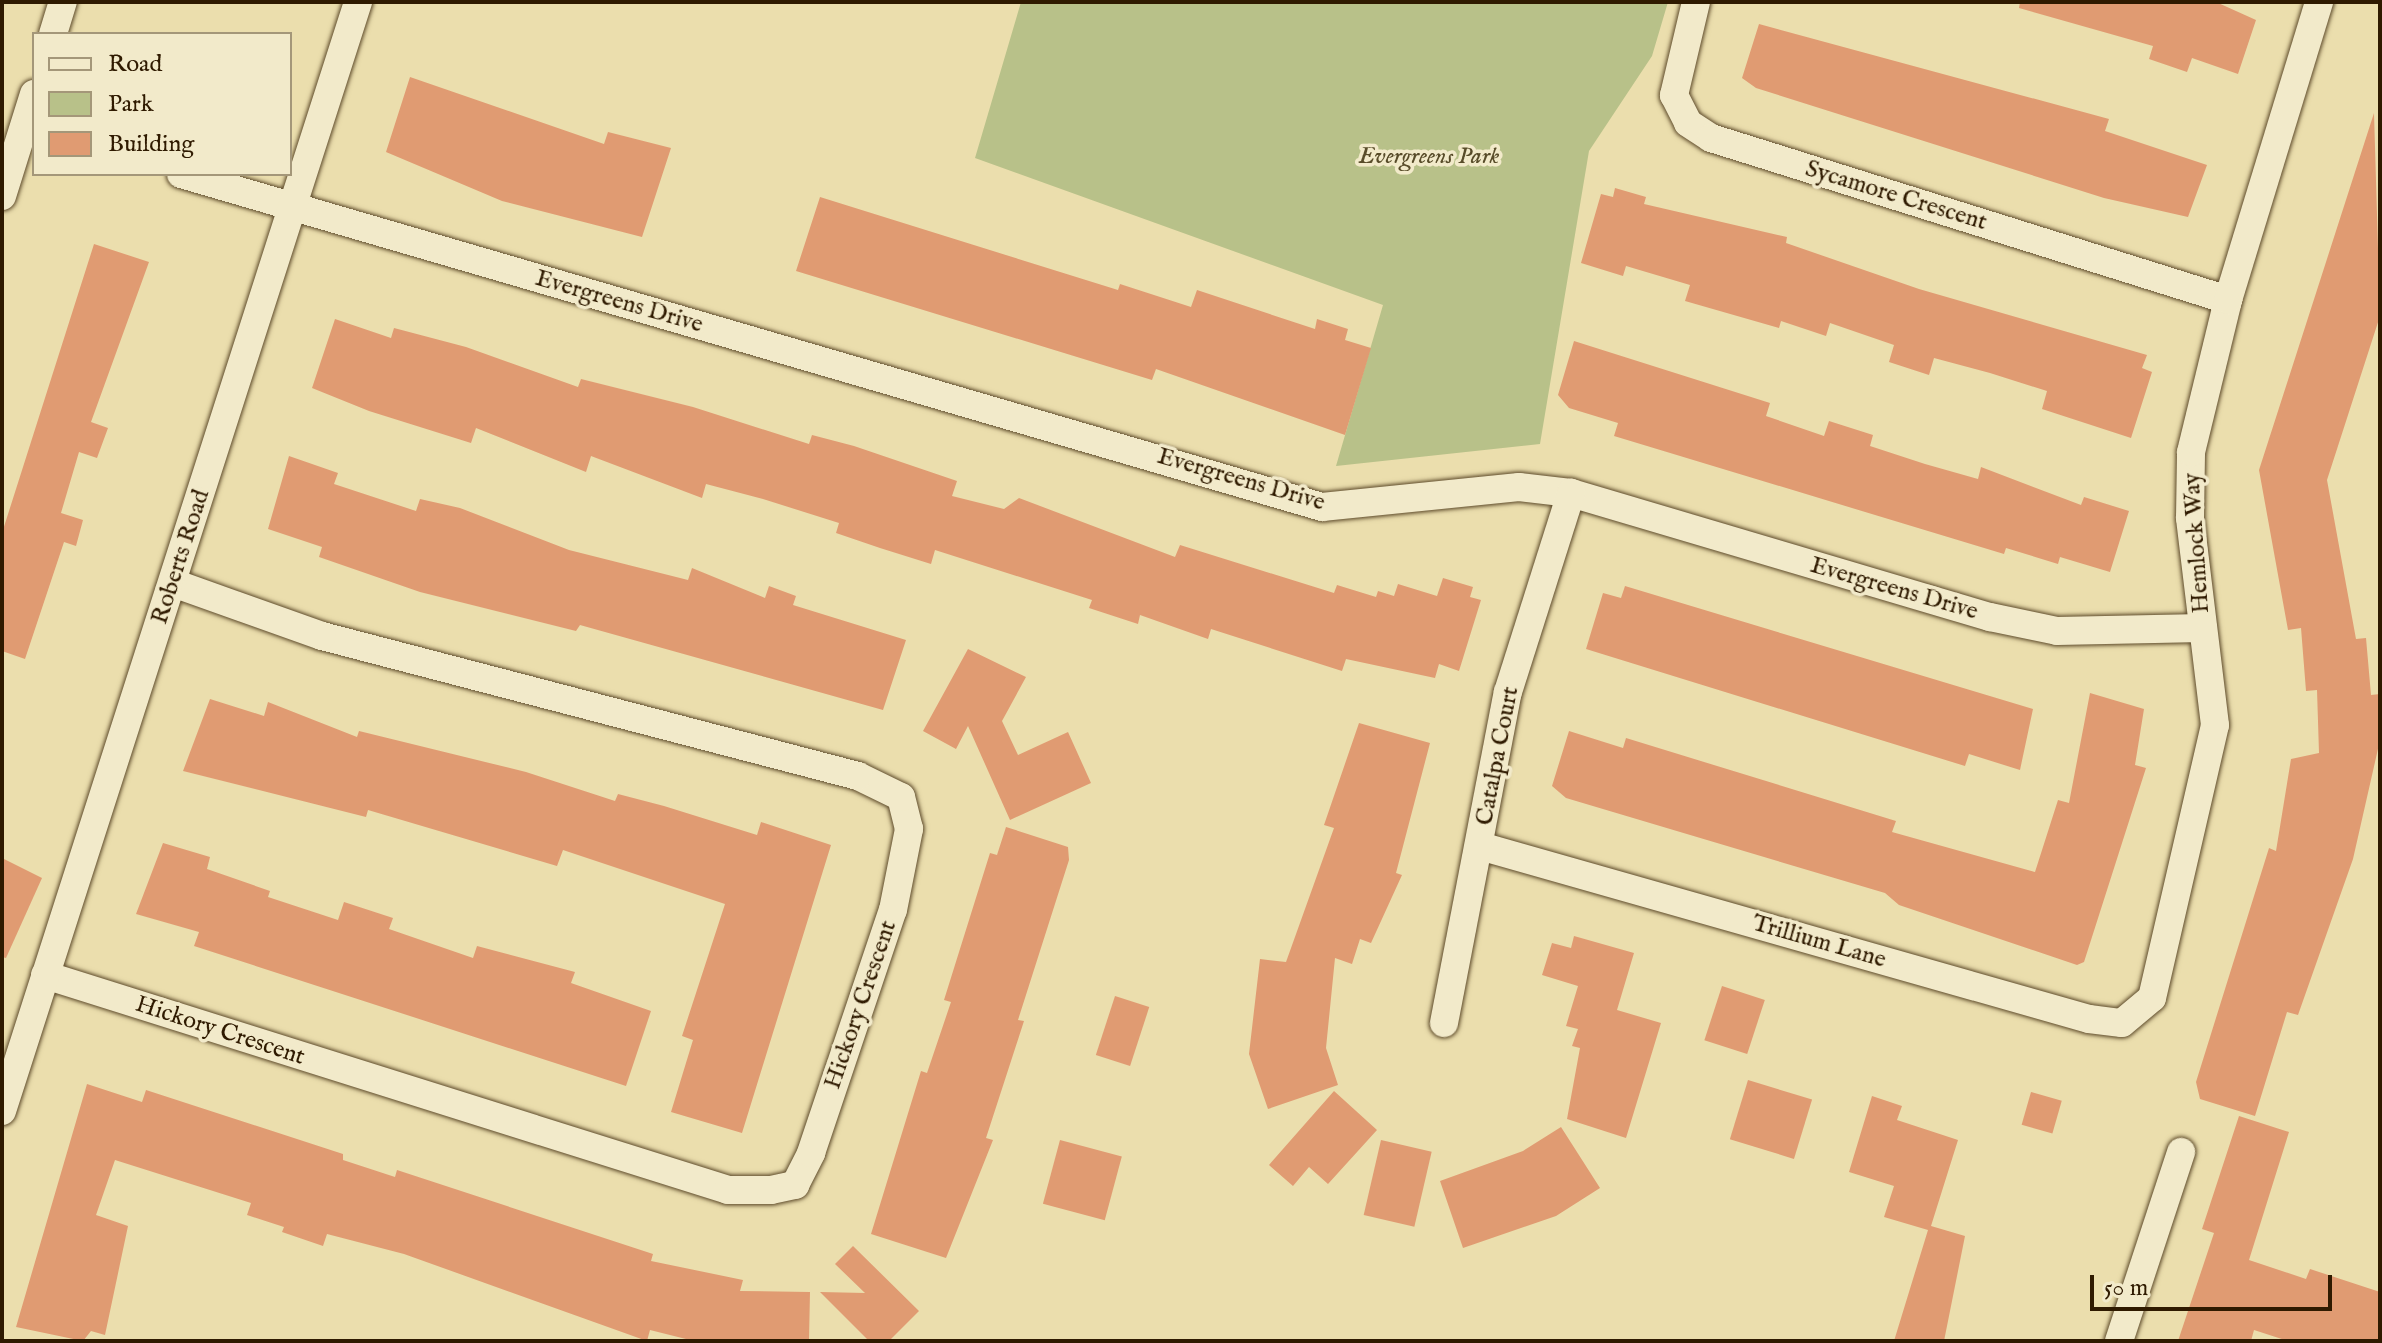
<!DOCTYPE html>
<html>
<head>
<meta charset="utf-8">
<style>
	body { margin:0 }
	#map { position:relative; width:2382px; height:1343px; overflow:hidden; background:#ebdead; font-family:"IM FELL English",serif }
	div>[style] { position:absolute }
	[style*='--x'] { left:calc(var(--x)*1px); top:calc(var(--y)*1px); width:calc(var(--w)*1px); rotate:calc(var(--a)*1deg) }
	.green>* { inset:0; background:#b8c189 }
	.building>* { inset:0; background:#e09b72; transform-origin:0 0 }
	.roads { filter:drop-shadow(0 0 2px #5e4b2b) drop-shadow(0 0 2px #5e4b2b) }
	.street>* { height:28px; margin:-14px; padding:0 14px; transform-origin:14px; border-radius:14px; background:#f2eaca }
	span { translate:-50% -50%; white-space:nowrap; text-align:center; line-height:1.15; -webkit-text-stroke:7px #f2eaca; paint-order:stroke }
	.park-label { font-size:24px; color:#584c29; font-style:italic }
	.street-label { font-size:24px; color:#2f1a00 }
	.frame { position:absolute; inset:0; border:4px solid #2f1a00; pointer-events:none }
	.legend { position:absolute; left:32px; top:32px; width:260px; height:144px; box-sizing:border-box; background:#f2eaca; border:2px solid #a49779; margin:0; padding:10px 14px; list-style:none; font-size:24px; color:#2f1a00 }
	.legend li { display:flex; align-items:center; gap:16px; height:40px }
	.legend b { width:40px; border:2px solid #a49779 }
	.scale { position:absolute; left:2090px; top:1275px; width:242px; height:36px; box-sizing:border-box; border:4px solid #2f1a00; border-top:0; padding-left:10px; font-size:24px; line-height:28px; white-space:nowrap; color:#2f1a00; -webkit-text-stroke:6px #f2eaca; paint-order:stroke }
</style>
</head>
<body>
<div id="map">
	<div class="green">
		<div style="clip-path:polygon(1021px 2px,1668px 2px,1652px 56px,1589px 151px,1540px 444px,1336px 466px,1383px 305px,975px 158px)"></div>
	</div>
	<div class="building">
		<div style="clip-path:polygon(2020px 2px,2216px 2px,2256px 20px,2238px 74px,2192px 58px,2187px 72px,2149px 59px,2153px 46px,2019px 8px)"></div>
		<div style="clip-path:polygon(1759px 24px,2109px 119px,2105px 131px,2207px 165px,2188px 217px,2104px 198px,1756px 88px,1742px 78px)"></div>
		<div style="clip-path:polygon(410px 77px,604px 144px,608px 132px,671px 148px,642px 237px,502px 201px,386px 152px)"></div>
		<div style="clip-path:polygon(2374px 113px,2380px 316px,2327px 480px,2356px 639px,2366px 638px,2371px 695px,2380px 694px,2380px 740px,2353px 859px,2298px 1015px,2287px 1012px,2255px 1116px,2200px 1099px,2196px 1082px,2269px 848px,2276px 851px,2291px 759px,2319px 753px,2317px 690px,2306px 691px,2301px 628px,2288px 630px,2259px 470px)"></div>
		<div style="clip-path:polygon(1615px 188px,1646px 197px,1644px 204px,1787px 237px,1786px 243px,1919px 289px,2147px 355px,2142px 368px,2152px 372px,2131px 438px,2042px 409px,2047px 391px,1990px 373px,1934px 358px,1929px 375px,1889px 362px,1894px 345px,1830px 323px,1826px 336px,1781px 321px,1779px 328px,1685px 301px,1690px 285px,1626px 266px,1623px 276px,1581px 263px,1601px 194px,1613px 197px)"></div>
		<div style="clip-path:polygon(820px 197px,1118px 290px,1120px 284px,1191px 307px,1197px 290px,1315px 329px,1317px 319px,1348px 329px,1345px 340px,1371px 348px,1345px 435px,1156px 369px,1152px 380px,796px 271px)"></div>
		<div style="clip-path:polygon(94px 244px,149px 262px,91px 422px,108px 428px,97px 458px,79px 452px,61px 513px,83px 520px,76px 546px,64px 542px,25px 659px,2px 651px,2px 533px)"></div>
		<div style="clip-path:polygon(335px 319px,391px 338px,394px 328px,466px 347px,578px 387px,581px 379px,693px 407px,809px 444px,812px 435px,854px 446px,957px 481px,952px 496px,1004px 509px,1019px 498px,1175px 557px,1180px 545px,1334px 593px,1337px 585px,1376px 597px,1378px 591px,1394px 596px,1398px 584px,1437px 596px,1443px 578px,1473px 587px,1470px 597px,1481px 600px,1459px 671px,1439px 664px,1435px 678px,1346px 659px,1342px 671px,1211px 629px,1208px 639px,1140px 615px,1138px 624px,1089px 608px,1092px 600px,935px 550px,931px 564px,880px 548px,836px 533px,839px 523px,763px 499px,706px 484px,702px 498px,591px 456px,586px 472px,476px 428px,471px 443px,369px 411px,312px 388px)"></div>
		<div style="clip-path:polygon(1574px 341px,1770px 403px,1766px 416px,1824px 436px,1829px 421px,1873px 435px,1870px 446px,1925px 464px,1978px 479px,1981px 467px,2081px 505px,2084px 497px,2129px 511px,2110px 572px,2060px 557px,2058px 564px,2006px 548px,2004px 554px,1614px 436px,1618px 423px,1569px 408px,1558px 395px)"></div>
		<div style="clip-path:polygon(289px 456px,338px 473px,334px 484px,416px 511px,420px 499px,460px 508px,569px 550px,688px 580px,692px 568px,765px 598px,769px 586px,796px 596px,793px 605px,906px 640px,883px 710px,580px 625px,576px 631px,420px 592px,319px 557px,322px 547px,268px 529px)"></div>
		<div style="clip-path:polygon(1625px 586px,2033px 709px,2020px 770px,1969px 754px,1965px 766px,1586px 649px,1603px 593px,1621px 598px)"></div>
		<div style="clip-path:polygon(968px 649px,1026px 677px,1002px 721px,1018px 755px,1068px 732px,1091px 783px,1010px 820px,968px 726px,956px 749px,923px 731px)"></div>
		<div style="clip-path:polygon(2090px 693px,2144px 709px,2135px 765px,2146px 768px,2084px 962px,2077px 965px,1899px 905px,1885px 893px,1566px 798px,1552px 786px,1569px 731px,1623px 748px,1626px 738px,1896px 821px,1892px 832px,2035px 872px,2058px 800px,2069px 803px)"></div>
		<div style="clip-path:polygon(210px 699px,264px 716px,268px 702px,357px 737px,359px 731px,526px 772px,615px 801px,618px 794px,664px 806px,757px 835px,761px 822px,831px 845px,742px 1133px,671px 1112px,693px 1040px,682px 1036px,725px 904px,563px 850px,557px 866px,368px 810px,366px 817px,183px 771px)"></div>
		<div style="clip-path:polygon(1359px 723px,1430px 743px,1396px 873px,1402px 875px,1371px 943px,1360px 939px,1352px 964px,1335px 958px,1326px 1048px,1338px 1085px,1268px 1109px,1249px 1054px,1260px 959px,1286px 962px,1334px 828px,1324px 825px)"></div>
		<div style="clip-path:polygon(1006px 827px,1068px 847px,1069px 860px,1018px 1020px,1024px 1021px,986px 1138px,993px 1140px,946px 1258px,871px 1234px,921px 1071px,927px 1073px,951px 1002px,944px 1000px,990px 853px,997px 855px)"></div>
		<div style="clip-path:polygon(163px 843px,210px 857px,207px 869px,270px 891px,268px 897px,338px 920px,344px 902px,393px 918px,389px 929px,473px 958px,477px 946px,575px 972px,571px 983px,651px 1011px,626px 1086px,194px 946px,199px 932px,136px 914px)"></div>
		<div style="clip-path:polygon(2px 858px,42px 878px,6px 958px,2px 957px)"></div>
		<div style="clip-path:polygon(1574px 936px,1634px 953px,1617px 1010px,1661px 1023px,1626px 1138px,1567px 1119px,1580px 1048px,1572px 1046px,1578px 1029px,1566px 1026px,1578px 986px,1542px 975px,1552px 943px,1571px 948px)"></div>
		<div style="left:1722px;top:986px;width:45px;height:57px;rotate:18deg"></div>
		<div style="left:1115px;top:996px;width:36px;height:62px;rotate:18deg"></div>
		<div style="left:1748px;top:1080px;width:67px;height:62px;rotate:17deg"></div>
		<div style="clip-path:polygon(87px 1084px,142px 1102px,146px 1090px,343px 1154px,343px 1160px,395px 1177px,397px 1170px,653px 1254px,651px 1261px,743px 1280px,740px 1291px,810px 1292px,809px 1341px,694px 1341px,650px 1330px,647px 1341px,404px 1254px,327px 1234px,323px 1246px,282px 1232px,284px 1227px,247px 1215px,251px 1203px,115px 1160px,96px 1215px,128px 1226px,105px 1335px,91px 1331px,83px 1341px,16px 1327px)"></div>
		<div style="clip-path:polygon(1334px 1091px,1377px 1130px,1328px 1184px,1309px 1167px,1293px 1186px,1269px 1165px)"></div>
		<div style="left:2031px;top:1092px;width:32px;height:34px;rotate:16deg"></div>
		<div style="clip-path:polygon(1872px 1096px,1902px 1106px,1897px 1120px,1958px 1140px,1931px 1226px,1965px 1236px,1944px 1341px,1894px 1341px,1928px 1230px,1884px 1217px,1894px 1186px,1849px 1172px)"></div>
		<div style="clip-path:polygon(2239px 1116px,2289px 1132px,2249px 1260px,2306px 1279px,2310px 1269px,2380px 1292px,2380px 1341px,2288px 1341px,2254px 1330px,2251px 1341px,2178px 1341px,2214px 1233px,2202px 1229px)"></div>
		<div style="clip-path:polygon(1561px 1127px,1600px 1188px,1556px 1216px,1463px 1248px,1440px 1181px,1523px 1151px)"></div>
		<div style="left:1060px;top:1140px;width:64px;height:66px;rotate:15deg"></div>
		<div style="left:1381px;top:1140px;width:52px;height:77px;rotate:13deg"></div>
		<div style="clip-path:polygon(853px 1246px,919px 1311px,889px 1341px,869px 1341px,820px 1292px,865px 1293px,835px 1264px)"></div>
	</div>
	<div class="roads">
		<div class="street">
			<div style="--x:1696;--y:2;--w:96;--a:103.3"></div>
			<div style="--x:1674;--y:95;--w:31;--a:63"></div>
			<div style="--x:1688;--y:123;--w:27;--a:33"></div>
			<div style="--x:1711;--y:138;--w:542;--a:17.4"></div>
			<div style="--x:53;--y:34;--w:34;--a:-73"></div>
			<div style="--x:181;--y:174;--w:1189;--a:16.27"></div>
			<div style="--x:1322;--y:507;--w:198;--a:-5.8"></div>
			<div style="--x:1519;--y:487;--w:52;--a:6.6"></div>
			<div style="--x:1571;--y:493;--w:437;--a:16.5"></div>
			<div style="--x:1990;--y:617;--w:68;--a:11.8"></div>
			<div style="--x:2057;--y:631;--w:146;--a:-1.2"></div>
			<div style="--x:2;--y:196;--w:107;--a:-72.6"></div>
			<div style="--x:1480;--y:846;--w:633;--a:15.86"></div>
			<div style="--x:2089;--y:1019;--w:33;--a:7"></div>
			<div style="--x:2122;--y:1023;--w:39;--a:-40"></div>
			<div style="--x:2152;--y:998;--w:280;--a:-77"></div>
			<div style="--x:2215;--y:725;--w:209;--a:-96.9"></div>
			<div style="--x:2190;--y:518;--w:66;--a:-89.1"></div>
			<div style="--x:2191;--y:452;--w:156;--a:-76.3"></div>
			<div style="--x:2228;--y:300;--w:312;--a:-73"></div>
			<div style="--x:45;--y:975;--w:716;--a:17.47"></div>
			<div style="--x:728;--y:1190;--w:43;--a:0"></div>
			<div style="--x:771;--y:1190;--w:25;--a:-12"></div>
			<div style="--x:795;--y:1185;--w:36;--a:-63"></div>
			<div style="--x:811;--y:1153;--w:256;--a:-71.4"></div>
			<div style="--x:893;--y:910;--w:83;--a:-78.8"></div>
			<div style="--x:909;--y:829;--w:33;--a:-104"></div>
			<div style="--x:901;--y:797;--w:48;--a:-154"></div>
			<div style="--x:858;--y:776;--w:554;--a:-165.36"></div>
			<div style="--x:322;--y:636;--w:158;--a:-160.4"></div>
			<div style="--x:1444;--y:1023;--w:337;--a:-79.1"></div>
			<div style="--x:1508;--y:692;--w:209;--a:-72.4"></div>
			<div style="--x:2;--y:1111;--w:1165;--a:-72.2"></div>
			<div style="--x:2119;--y:1341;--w:199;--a:-71.8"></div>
		</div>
	</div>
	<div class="park-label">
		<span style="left:1429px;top:157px">Evergreens Park</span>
	</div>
	<div class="street-label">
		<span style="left:1896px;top:196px;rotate:17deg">Sycamore Crescent</span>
		<span style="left:619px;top:302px;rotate:16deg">Evergreens Drive</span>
		<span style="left:1241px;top:480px;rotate:16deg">Evergreens Drive</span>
		<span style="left:2197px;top:543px;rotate:-94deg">Hemlock Way</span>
		<span style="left:181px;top:557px;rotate:-72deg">Roberts Road</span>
		<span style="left:1894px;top:589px;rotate:16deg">Evergreens Drive</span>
		<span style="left:1498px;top:756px;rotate:-79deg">Catalpa Court</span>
		<span style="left:1819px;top:942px;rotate:16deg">Trillium Lane</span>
		<span style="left:861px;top:1005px;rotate:-71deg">Hickory Crescent</span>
		<span style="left:220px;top:1031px;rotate:18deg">Hickory Crescent</span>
	</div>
	<div class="frame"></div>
	<ul class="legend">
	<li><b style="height:10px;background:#f2eaca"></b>Road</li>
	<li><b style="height:22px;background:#b8c189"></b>Park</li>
	<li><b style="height:22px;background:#e09b72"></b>Building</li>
	</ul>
	<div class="scale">50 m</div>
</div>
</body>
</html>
